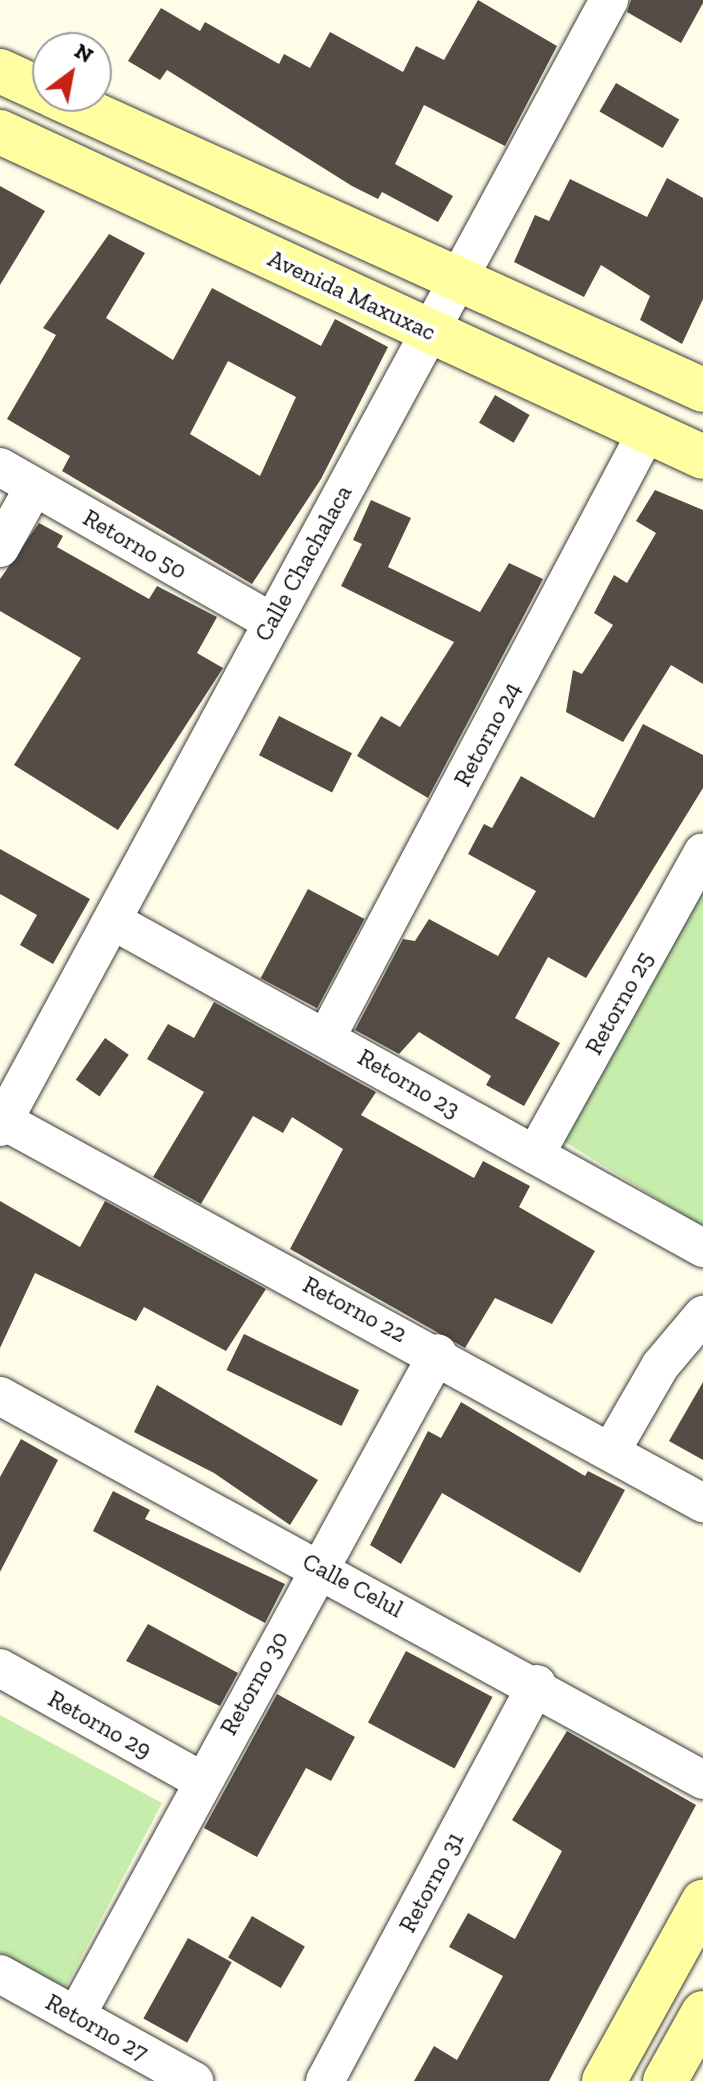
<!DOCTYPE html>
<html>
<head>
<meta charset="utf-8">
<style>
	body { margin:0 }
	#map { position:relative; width:703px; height:2081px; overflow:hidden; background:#fffde7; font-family:"Zilla Slab",serif }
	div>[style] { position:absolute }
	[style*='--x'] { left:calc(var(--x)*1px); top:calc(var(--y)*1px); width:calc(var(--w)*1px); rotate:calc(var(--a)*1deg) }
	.green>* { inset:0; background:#c7edad }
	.building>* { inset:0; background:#544c45; transform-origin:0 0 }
	.roads { filter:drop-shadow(0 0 2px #3d3d3d) drop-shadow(0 0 2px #3d3d3d) }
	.street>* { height:38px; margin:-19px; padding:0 19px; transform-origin:19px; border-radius:19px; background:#fff }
	.secondary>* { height:44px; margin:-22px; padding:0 22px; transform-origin:22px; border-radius:22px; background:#ffffa2 }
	span { translate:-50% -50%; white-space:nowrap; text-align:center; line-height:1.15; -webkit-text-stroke:8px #fff; paint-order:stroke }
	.street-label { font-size:24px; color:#0a0a0a }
	.north { position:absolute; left:32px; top:32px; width:80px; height:80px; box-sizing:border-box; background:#fff; border:2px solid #9d9d9d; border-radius:50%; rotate:32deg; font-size:22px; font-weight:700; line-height:32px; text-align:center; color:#0a0a0a }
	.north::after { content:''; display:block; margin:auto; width:28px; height:36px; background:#c72115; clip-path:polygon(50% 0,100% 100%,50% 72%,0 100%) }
</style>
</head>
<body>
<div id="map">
	<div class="green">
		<div style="clip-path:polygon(703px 892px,703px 1227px,557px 1137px)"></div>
		<div style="clip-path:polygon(0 1715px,162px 1803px,62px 1994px,0 1956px)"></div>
	</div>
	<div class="building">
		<div style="clip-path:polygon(478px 0,557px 46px,505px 146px,424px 105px,395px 164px,453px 196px,438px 222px,382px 192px,378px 199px,352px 186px,167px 70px,160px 80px,128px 61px,161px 8px,200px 31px,205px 22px,279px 64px,284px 54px,310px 68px,330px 32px,403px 72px,416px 46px,444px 60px)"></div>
		<div style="clip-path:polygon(631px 0,703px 0,703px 3px,681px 43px,627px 12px)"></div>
		<div style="left:616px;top:83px;width:73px;height:33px;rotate:30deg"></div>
		<div style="clip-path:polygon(667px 178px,703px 198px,703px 299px,682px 344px,640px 320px,650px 296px,601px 265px,584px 297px,514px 262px,535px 215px,549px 221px,570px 179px,647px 217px)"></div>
		<div style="clip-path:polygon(0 186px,45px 211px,0 285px)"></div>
		<div style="clip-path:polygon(evenodd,109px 234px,145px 253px,106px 318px,173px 360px,212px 288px,321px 346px,335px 319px,388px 347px,321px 479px,252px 584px,62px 471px,70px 456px,7px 419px,56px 335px,43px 328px,109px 234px,228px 361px,296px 397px,260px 476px,190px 434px,228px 361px)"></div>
		<div style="left:495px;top:395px;width:40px;height:32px;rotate:30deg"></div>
		<div style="clip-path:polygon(655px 490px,703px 510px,703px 684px,671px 665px,623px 742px,566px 712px,573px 670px,582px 674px,613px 625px,594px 613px,614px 575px,627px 583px,656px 533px,636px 521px)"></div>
		<div style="clip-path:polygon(371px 500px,411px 518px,388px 567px,480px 612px,509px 563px,543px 579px,428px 798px,357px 756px,381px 716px,400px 727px,454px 642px,341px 586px,362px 544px,353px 540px)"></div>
		<div style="clip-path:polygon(39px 523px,63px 536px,57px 547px,149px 599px,157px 586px,217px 617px,197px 653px,223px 668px,118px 830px,14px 765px,81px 658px,0 611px,0 579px)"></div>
		<div style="left:279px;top:716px;width:82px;height:44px;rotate:27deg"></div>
		<div style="clip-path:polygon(643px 724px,703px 755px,703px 788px,586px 978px,548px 957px,515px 1018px,560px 1043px,524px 1106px,486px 1085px,491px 1076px,419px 1032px,399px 1054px,355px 1030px,403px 939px,415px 941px,429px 919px,498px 956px,536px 891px,468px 854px,484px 824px,492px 828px,521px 776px,594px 818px)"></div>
		<div style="clip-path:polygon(0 849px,90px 899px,53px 964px,20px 945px,37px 915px,0 894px)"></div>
		<div style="left:308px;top:889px;width:64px;height:101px;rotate:28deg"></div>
		<div style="clip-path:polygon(214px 1002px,376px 1092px,361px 1115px,474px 1178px,483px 1161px,530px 1186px,519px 1207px,595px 1251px,552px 1324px,495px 1298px,465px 1348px,290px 1249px,343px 1149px,292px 1117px,283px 1133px,253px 1116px,201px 1204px,153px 1177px,204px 1092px,147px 1059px,168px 1024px,194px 1038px)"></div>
		<div style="left:105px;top:1038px;width:29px;height:51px;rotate:35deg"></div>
		<div style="clip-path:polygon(0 1201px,80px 1247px,105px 1201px,266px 1289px,226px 1351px,144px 1307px,136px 1321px,35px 1273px,0 1348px)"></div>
		<div style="left:244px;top:1334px;width:128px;height:40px;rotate:26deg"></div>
		<div style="clip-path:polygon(703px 1382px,703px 1460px,669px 1441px)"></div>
		<div style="clip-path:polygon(157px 1385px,318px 1480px,290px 1525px,214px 1473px,134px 1432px)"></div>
		<div style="clip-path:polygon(461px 1402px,585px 1476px,588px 1471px,625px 1490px,580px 1573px,442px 1493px,401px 1564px,370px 1545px,428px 1431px,441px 1438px)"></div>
		<div style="clip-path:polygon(21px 1439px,58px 1460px,0 1572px,0 1477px)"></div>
		<div style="clip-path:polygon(113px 1491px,150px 1510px,145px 1519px,285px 1584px,265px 1623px,93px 1531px)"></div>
		<div style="clip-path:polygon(148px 1624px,238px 1673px,220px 1706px,126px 1661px)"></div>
		<div style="left:406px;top:1651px;width:98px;height:81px;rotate:28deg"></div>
		<div style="clip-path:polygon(277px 1694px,355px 1737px,331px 1781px,306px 1768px,257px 1857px,204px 1828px)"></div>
		<div style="clip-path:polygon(567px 1731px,696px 1805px,549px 2081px,414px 2081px,434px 2046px,457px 2060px,503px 1976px,449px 1947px,468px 1913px,515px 1939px,562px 1851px,512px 1820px)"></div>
		<div style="left:252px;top:1916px;width:61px;height:48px;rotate:30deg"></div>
		<div style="left:188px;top:1938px;width:50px;height:92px;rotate:29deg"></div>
	</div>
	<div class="roads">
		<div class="street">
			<div style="--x:0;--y:467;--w:311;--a:29.7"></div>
			<div style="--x:0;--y:548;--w:70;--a:-60.9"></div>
			<div style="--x:113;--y:921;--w:675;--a:29"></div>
			<div style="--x:327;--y:1036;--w:684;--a:-62.12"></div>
			<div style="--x:4;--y:1121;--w:797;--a:28.66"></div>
			<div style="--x:0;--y:1127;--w:1281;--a:-61.61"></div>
			<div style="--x:535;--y:1155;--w:346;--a:-61"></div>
			<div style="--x:0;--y:1396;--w:801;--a:28.64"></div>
			<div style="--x:611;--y:1451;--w:98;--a:-60"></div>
			<div style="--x:660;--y:1366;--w:67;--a:-49.9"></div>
			<div style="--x:0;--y:1668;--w:229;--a:29.2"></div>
			<div style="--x:0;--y:1974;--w:222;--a:28.9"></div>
			<div style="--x:76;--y:2016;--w:755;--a:-61.37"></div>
			<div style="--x:325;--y:2081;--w:450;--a:-61.9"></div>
		</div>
		<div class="secondary">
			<div style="--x:0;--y:71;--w:53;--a:24.6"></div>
			<div style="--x:54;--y:96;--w:712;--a:24.37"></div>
			<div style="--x:0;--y:132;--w:774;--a:24.81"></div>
			<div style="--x:604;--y:2081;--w:205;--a:-61.1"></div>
			<div style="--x:665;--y:2081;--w:78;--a:-60.8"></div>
		</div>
	</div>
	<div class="street-label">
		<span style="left:352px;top:295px;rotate:25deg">Avenida Maxuxac</span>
		<span style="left:135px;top:544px;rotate:30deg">Retorno 50</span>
		<span style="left:303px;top:563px;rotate:-61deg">Calle Chachalaca</span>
		<span style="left:487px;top:734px;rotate:-62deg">Retorno 24</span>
		<span style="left:619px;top:1003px;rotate:-61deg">Retorno 25</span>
		<span style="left:409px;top:1083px;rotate:30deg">Retorno 23</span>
		<span style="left:355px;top:1309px;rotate:28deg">Retorno 22</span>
		<span style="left:353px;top:1585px;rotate:28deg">Calle Celul</span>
		<span style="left:254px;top:1683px;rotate:-61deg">Retorno 30</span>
		<span style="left:100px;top:1724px;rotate:29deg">Retorno 29</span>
		<span style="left:431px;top:1882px;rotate:-62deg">Retorno 31</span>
		<span style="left:97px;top:2027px;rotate:29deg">Retorno 27</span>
	</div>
	<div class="north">N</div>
</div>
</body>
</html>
